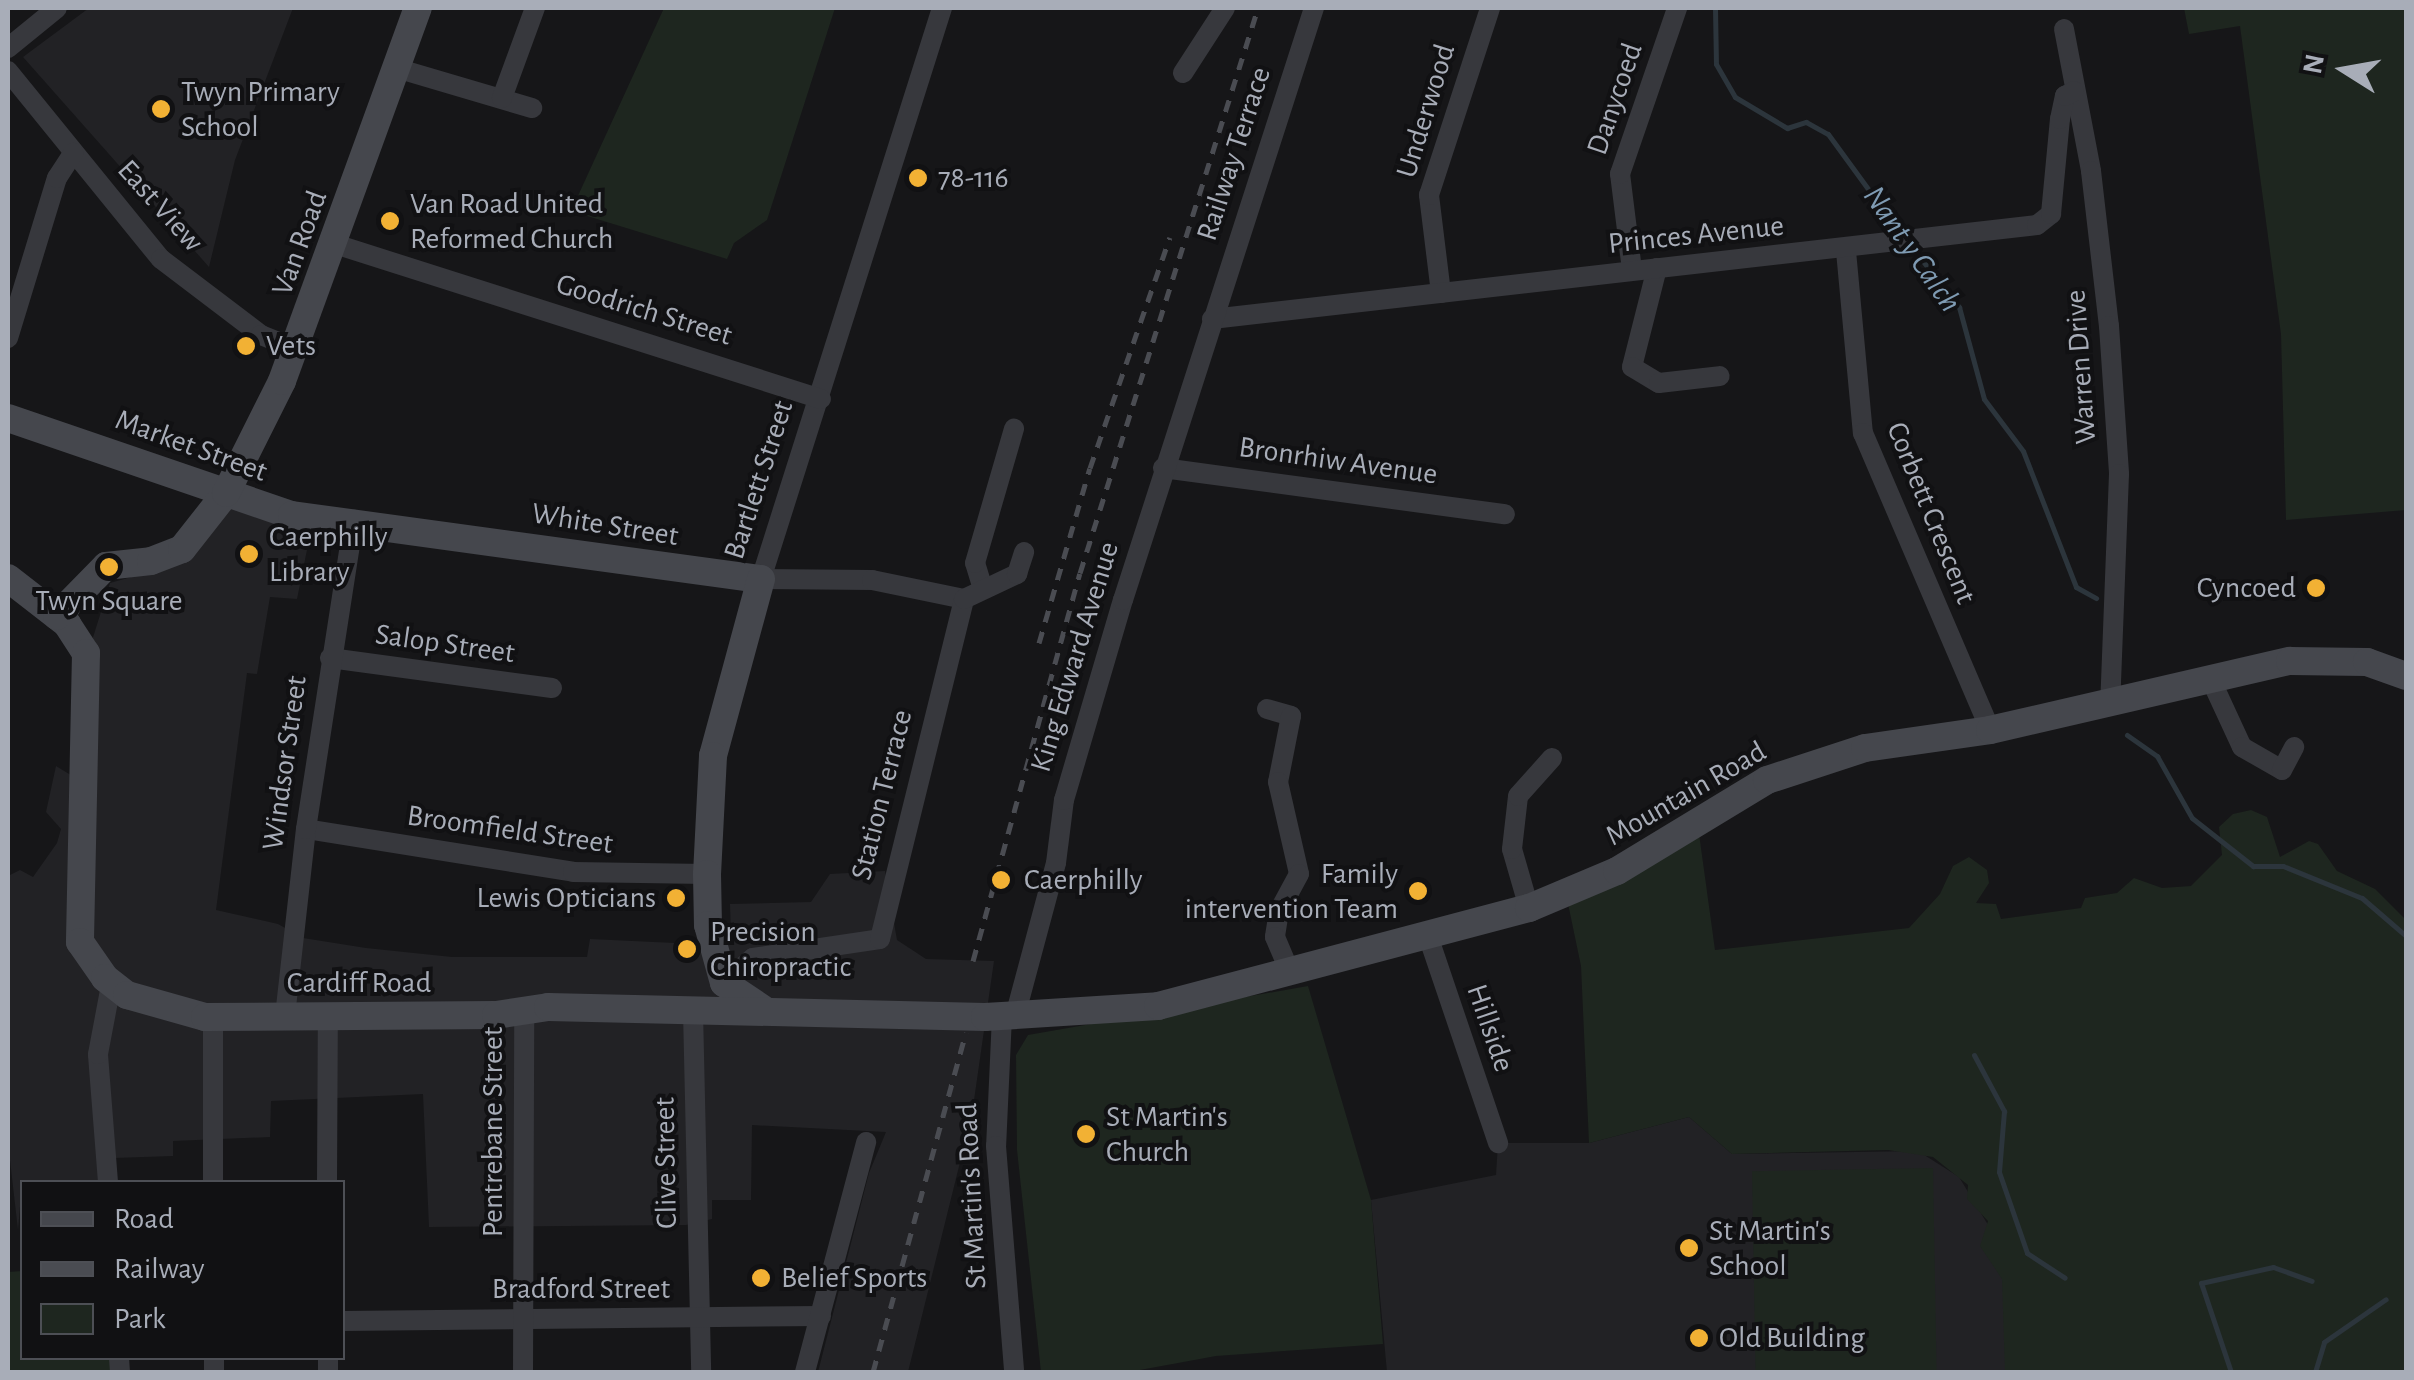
<!DOCTYPE html>
<html>
<head>
<meta charset="utf-8">
<style>
	body { margin:0 }
	#map { position:relative; width:2414px; height:1380px; overflow:hidden; background:#161618; font-family:"Alegreya Sans",sans-serif }
	div>[style] { position:absolute }
	[style*='--x'] { left:calc(var(--x)*1px); top:calc(var(--y)*1px); width:calc(var(--w)*1px); rotate:calc(var(--a)*1deg) }
	.built>* { inset:0; background:#222225 }
	.green>* { inset:0; background:#1e261f; transform-origin:0 0 }
	.stream>* { height:5px; margin:-2.5px; padding:0 2.5px; transform-origin:2.5px; border-radius:2.5px; background:#2c353c }
	.street>* { height:20px; margin:-10px; padding:0 10px; transform-origin:10px; border-radius:10px; background:#37383d }
	.secondary>* { height:28px; margin:-14px; padding:0 14px; transform-origin:14px; border-radius:14px; background:#45474d }
	.rail>* { height:5px; margin-top:-2.5px; transform-origin:0; background:repeating-linear-gradient(90deg,#4a4c52 0 12px,transparent 0 22px) }
	.dots>* { width:28px; height:28px; translate:-50% -50%; box-sizing:border-box; border:5px solid #111113; border-radius:50% }
	span { translate:-50% -50%; white-space:nowrap; text-align:center; line-height:1.15; -webkit-text-stroke:8px #111113; paint-order:stroke }
	.poi-label { font-size:30px; color:#a8adb8 }
	.left { translate:0 -50%; text-align:left }
	.right { translate:-100% -50%; text-align:right }
	.street-label { font-size:30px; color:#a8adb8 }
	.water-label { font-size:32px; color:#7f9bb3; font-style:italic }
	.frame { position:absolute; inset:0; border:10px solid #a8adb8; pointer-events:none }
	.legend { position:absolute; left:20px; top:1180px; width:325px; height:180px; box-sizing:border-box; background:#111113; border:2px solid #4d4f55; margin:0; padding:12px 18px; list-style:none; font-size:30px; color:#a8adb8 }
	.legend li { display:flex; align-items:center; gap:20px; height:50px }
	.legend b { width:50px; border:2px solid #4d4f55 }
	.north { position:absolute; left:2294px; top:20px; width:100px; height:100px; -webkit-text-stroke:8px #111113; paint-order:stroke; rotate:281deg; font-size:28px; font-weight:700; line-height:40px; text-align:center; color:#a8adb8 }
	.north::after { content:''; display:block; margin:auto; width:35px; height:45px; background:#a8adb8; clip-path:polygon(50% 0,100% 100%,50% 72%,0 100%) }
</style>
</head>
<body>
<div id="map">
	<div class="built">
		<div style="clip-path:polygon(89px 8px,293px 8px,235px 160px,209px 267px,23px 57px)"></div>
		<div style="clip-path:polygon(241px 502px,309px 540px,297px 599px,270px 597px,257px 674px,247px 673px,216px 910px,278px 924px,303px 938px,366px 948px,452px 957px,587px 957px,590px 939px,675px 943px,731px 936px,730px 904px,811px 902px,830px 874px,885px 871px,897px 940px,926px 959px,994px 961px,972px 1114px,908px 1372px,818px 1372px,869px 1173px,886px 1132px,752px 1125px,751px 1200px,712px 1200px,712px 1219px,686px 1225px,429px 1227px,423px 1094px,271px 1101px,270px 1137px,173px 1141px,173px 1156px,114px 1158px,103px 1055px,107px 1006px,98px 1054px,108px 1182px,22px 1182px,18px 1230px,8px 1143px,8px 876px,20px 870px,33px 877px,57px 843px,61px 829px,46px 812px,56px 766px,74px 777px,80px 679px,110px 583px,177px 564px,229px 506px)"></div>
		<div style="clip-path:polygon(1689px 1117px,1732px 1154px,1918px 1151px,1959px 1177px,2016px 1271px,2014px 1372px,1387px 1372px,1371px 1200px,1496px 1175px,1498px 1143px,1589px 1143px)"></div>
	</div>
	<div class="green">
		<div style="clip-path:polygon(664px 8px,835px 8px,767px 220px,734px 243px,727px 259px,571px 211px)"></div>
		<div style="clip-path:polygon(2184px 8px,2406px 8px,2406px 510px,2286px 520px,2281px 334px,2240px 26px,2189px 34px)"></div>
		<div style="clip-path:polygon(2251px 810px,2267px 817px,2280px 857px,2309px 841px,2318px 844px,2337px 871px,2375px 889px,2406px 920px,2406px 1372px,2005px 1372px,2002px 1279px,1980px 1246px,1988px 1221px,1967px 1199px,1968px 1185px,1933px 1157px,1888px 1150px,1732px 1154px,1689px 1117px,1589px 1143px,1581px 966px,1566px 894px,1697px 819px,1715px 950px,1909px 928px,1940px 894px,1953px 866px,1969px 857px,1987px 870px,1989px 883px,1976px 903px,1996px 904px,2001px 919px,2081px 908px,2085px 898px,2117px 893px,2134px 878px,2162px 888px,2191px 886px,2222px 855px,2219px 827px,2233px 814px)"></div>
		<div style="clip-path:polygon(1308px 986px,1371px 1200px,1383px 1344px,1216px 1356px,1129px 1372px,1041px 1372px,1017px 1150px,1016px 1055px,1028px 1035px)"></div>
		<div style="left:1933px;top:1168px;width:204px;height:181px;rotate:89deg"></div>
		<div style="clip-path:polygon(22px 1271px,22px 1358px,120px 1358px,121px 1372px,8px 1372px,8px 1272px)"></div>
	</div>
	<div class="stream">
		<div style="--x:1715;--y:8;--w:56;--a:89"></div>
		<div style="--x:1716;--y:64;--w:38;--a:60"></div>
		<div style="--x:1735;--y:97;--w:61;--a:30.8"></div>
		<div style="--x:1787;--y:128;--w:20;--a:-18"></div>
		<div style="--x:1806;--y:122;--w:25;--a:29"></div>
		<div style="--x:1828;--y:134;--w:124;--a:53.9"></div>
		<div style="--x:1911;--y:246;--w:78;--a:51.8"></div>
		<div style="--x:1959;--y:307;--w:95;--a:74.8"></div>
		<div style="--x:1984;--y:399;--w:65;--a:53.1"></div>
		<div style="--x:2023;--y:451;--w:146;--a:68.7"></div>
		<div style="--x:2076;--y:587;--w:23;--a:29"></div>
		<div style="--x:2127;--y:735;--w:37;--a:35"></div>
		<div style="--x:2157;--y:756;--w:71;--a:60.6"></div>
		<div style="--x:2192;--y:818;--w:78;--a:38.2"></div>
		<div style="--x:2253;--y:866;--w:30;--a:0"></div>
		<div style="--x:2283;--y:866;--w:85;--a:22.1"></div>
		<div style="--x:2362;--y:898;--w:58;--a:40.8"></div>
		<div style="--x:1974;--y:1055;--w:64;--a:61.8"></div>
		<div style="--x:2004;--y:1111;--w:61;--a:94.7"></div>
		<div style="--x:1999;--y:1172;--w:86;--a:70.9"></div>
		<div style="--x:2027;--y:1253;--w:45;--a:33.3"></div>
		<div style="--x:2231;--y:1372;--w:94;--a:-108.6"></div>
		<div style="--x:2201;--y:1283;--w:74;--a:-12.5"></div>
		<div style="--x:2273;--y:1267;--w:41;--a:19.7"></div>
		<div style="--x:2315;--y:1372;--w:31;--a:-73"></div>
		<div style="--x:2324;--y:1342;--w:75;--a:-34.7"></div>
	</div>
	<div class="street">
		<div style="--x:942;--y:8;--w:599;--a:107.59"></div>
		<div style="--x:761;--y:579;--w:111;--a:0.5"></div>
		<div style="--x:872;--y:580;--w:94;--a:11.7"></div>
		<div style="--x:2064;--y:29;--w:145;--a:79.2"></div>
		<div style="--x:2091;--y:171;--w:156;--a:83.4"></div>
		<div style="--x:2109;--y:326;--w:148;--a:86.1"></div>
		<div style="--x:2119;--y:474;--w:230;--a:92.2"></div>
		<div style="--x:8;--y:48;--w:63;--a:-39.2"></div>
		<div style="--x:396;--y:68;--w:142;--a:16.4"></div>
		<div style="--x:8;--y:71;--w:242;--a:50.9"></div>
		<div style="--x:161;--y:259;--w:126;--a:37.2"></div>
		<div style="--x:261;--y:335;--w:37;--a:22"></div>
		<div style="--x:1183;--y:73;--w:77;--a:-57.1"></div>
		<div style="--x:502;--y:98;--w:96;--a:-69.9"></div>
		<div style="--x:335;--y:244;--w:510;--a:17.69"></div>
		<div style="--x:1846;--y:251;--w:183;--a:84.7"></div>
		<div style="--x:1863;--y:433;--w:323;--a:66.8"></div>
		<div style="--x:1657;--y:268;--w:102;--a:104.2"></div>
		<div style="--x:1632;--y:367;--w:31;--a:31"></div>
		<div style="--x:1659;--y:383;--w:61;--a:-6.5"></div>
		<div style="--x:1632;--y:270;--w:97;--a:-97.1"></div>
		<div style="--x:1620;--y:174;--w:176;--a:-71"></div>
		<div style="--x:1441;--y:293;--w:99;--a:-97"></div>
		<div style="--x:1429;--y:195;--w:197;--a:-71.9"></div>
		<div style="--x:1212;--y:319;--w:830;--a:-6.5"></div>
		<div style="--x:2037;--y:225;--w:18;--a:-38"></div>
		<div style="--x:2051;--y:214;--w:95;--a:-84.6"></div>
		<div style="--x:2060;--y:119;--w:24;--a:-78"></div>
		<div style="--x:2065;--y:96;--w:10;--a:-29"></div>
		<div style="--x:8;--y:338;--w:167;--a:-73"></div>
		<div style="--x:57;--y:178;--w:30;--a:-57"></div>
		<div style="--x:1163;--y:468;--w:345;--a:7.7"></div>
		<div style="--x:983;--y:589;--w:27;--a:-107"></div>
		<div style="--x:975;--y:563;--w:140;--a:-73.8"></div>
		<div style="--x:330;--y:658;--w:224;--a:7.7"></div>
		<div style="--x:2211;--y:680;--w:74;--a:65.2"></div>
		<div style="--x:2242;--y:747;--w:46;--a:29.9"></div>
		<div style="--x:2282;--y:770;--w:26;--a:-62"></div>
		<div style="--x:1267;--y:709;--w:25;--a:16"></div>
		<div style="--x:1291;--y:716;--w:67;--a:101.1"></div>
		<div style="--x:1278;--y:782;--w:94;--a:77.1"></div>
		<div style="--x:1299;--y:874;--w:42;--a:118.4"></div>
		<div style="--x:1279;--y:911;--w:26;--a:99"></div>
		<div style="--x:1275;--y:937;--w:36;--a:67"></div>
		<div style="--x:306;--y:829;--w:270;--a:9.1"></div>
		<div style="--x:573;--y:872;--w:134;--a:0.9"></div>
		<div style="--x:1529;--y:908;--w:61;--a:-106.1"></div>
		<div style="--x:1512;--y:849;--w:53;--a:-83.5"></div>
		<div style="--x:1518;--y:796;--w:51;--a:-48.2"></div>
		<div style="--x:1427;--y:933;--w:222;--a:71.3"></div>
		<div style="--x:724;--y:983;--w:38;--a:-41"></div>
		<div style="--x:753;--y:958;--w:128;--a:-8.5"></div>
		<div style="--x:880;--y:939;--w:350;--a:-76.1"></div>
		<div style="--x:964;--y:599;--w:59;--a:-25.3"></div>
		<div style="--x:1017;--y:574;--w:23;--a:-72"></div>
		<div style="--x:693;--y:1011;--w:361;--a:88.7"></div>
		<div style="--x:285;--y:1016;--w:188;--a:-83.6"></div>
		<div style="--x:306;--y:829;--w:313;--a:-81.2"></div>
		<div style="--x:1002;--y:1016;--w:130;--a:92.6"></div>
		<div style="--x:996;--y:1146;--w:227;--a:85.4"></div>
		<div style="--x:1015;--y:1016;--w:158;--a:-75"></div>
		<div style="--x:1056;--y:863;--w:64;--a:-82.8"></div>
		<div style="--x:1064;--y:800;--w:209;--a:-73.6"></div>
		<div style="--x:1123;--y:600;--w:622;--a:-72.12"></div>
		<div style="--x:213;--y:1017;--w:165;--a:90"></div>
		<div style="--x:108;--y:1182;--w:128;--a:-94.5"></div>
		<div style="--x:98;--y:1054;--w:70;--a:-79.3"></div>
		<div style="--x:327;--y:1182;--w:166;--a:-89.7"></div>
		<div style="--x:342;--y:1321;--w:479;--a:-0.6"></div>
		<div style="--x:119;--y:1358;--w:14;--a:86"></div>
		<div style="--x:214;--y:1358;--w:14;--a:90"></div>
		<div style="--x:328;--y:1358;--w:14;--a:90"></div>
		<div style="--x:523;--y:1372;--w:361;--a:-89.8"></div>
		<div style="--x:805;--y:1372;--w:238;--a:-75.1"></div>
	</div>
	<div class="secondary">
		<div style="--x:8;--y:418;--w:300;--a:18.9"></div>
		<div style="--x:292;--y:515;--w:473;--a:7.8"></div>
		<div style="--x:761;--y:579;--w:183;--a:105.2"></div>
		<div style="--x:713;--y:756;--w:118;--a:92.9"></div>
		<div style="--x:707;--y:874;--w:51;--a:88.9"></div>
		<div style="--x:708;--y:925;--w:60;--a:74.6"></div>
		<div style="--x:724;--y:983;--w:47;--a:33.7"></div>
		<div style="--x:8;--y:578;--w:75;--a:37.9"></div>
		<div style="--x:67;--y:624;--w:35;--a:57"></div>
		<div style="--x:86;--y:653;--w:289;--a:91.2"></div>
		<div style="--x:80;--y:942;--w:44;--a:55.2"></div>
		<div style="--x:105;--y:978;--w:28;--a:38"></div>
		<div style="--x:127;--y:995;--w:81;--a:15.8"></div>
		<div style="--x:205;--y:1017;--w:291;--a:-0.4"></div>
		<div style="--x:496;--y:1015;--w:53;--a:-8.7"></div>
		<div style="--x:548;--y:1007;--w:437;--a:1.3"></div>
		<div style="--x:985;--y:1017;--w:173;--a:-3.6"></div>
		<div style="--x:1158;--y:1006;--w:384;--a:-14.8"></div>
		<div style="--x:1529;--y:908;--w:95;--a:-22.8"></div>
		<div style="--x:1617;--y:871;--w:175;--a:-31.2"></div>
		<div style="--x:1767;--y:780;--w:103;--a:-18.1"></div>
		<div style="--x:1865;--y:748;--w:126;--a:-8.2"></div>
		<div style="--x:1990;--y:730;--w:308;--a:-13"></div>
		<div style="--x:2290;--y:661;--w:77;--a:0.7"></div>
		<div style="--x:2367;--y:662;--w:41;--a:19.7"></div>
		<div style="--x:57;--y:616;--w:70;--a:-45.6"></div>
		<div style="--x:106;--y:566;--w:45;--a:-6.3"></div>
		<div style="--x:151;--y:561;--w:33;--a:-21"></div>
		<div style="--x:182;--y:549;--w:71;--a:-51.8"></div>
		<div style="--x:226;--y:493;--w:125;--a:-63.4"></div>
		<div style="--x:282;--y:381;--w:397;--a:-70"></div>
	</div>
	<div class="rail">
		<div style="--x:1039;--y:643;--w:182;--a:-73.8"></div>
		<div style="--x:1090;--y:468;--w:244;--a:-70.9"></div>
		<div style="--x:973;--y:961;--w:402;--a:-74.6"></div>
		<div style="--x:1080;--y:573;--w:592;--a:-72.51"></div>
		<div style="--x:873;--y:1372;--w:352;--a:-74.7"></div>
	</div>
	<div class="dots">
		<div style="left:161px;top:109px;background:#f2b134"></div>
		<div style="left:918px;top:178px;background:#f2b134"></div>
		<div style="left:390px;top:221px;background:#f2b134"></div>
		<div style="left:246px;top:346px;background:#f2b134"></div>
		<div style="left:249px;top:554px;background:#f2b134"></div>
		<div style="left:109px;top:567px;background:#f2b134"></div>
		<div style="left:2316px;top:588px;background:#f2b134"></div>
		<div style="left:1001px;top:880px;background:#f2b134"></div>
		<div style="left:1418px;top:891px;background:#f2b134"></div>
		<div style="left:676px;top:898px;background:#f2b134"></div>
		<div style="left:687px;top:949px;background:#f2b134"></div>
		<div style="left:1086px;top:1134px;background:#f2b134"></div>
		<div style="left:1689px;top:1248px;background:#f2b134"></div>
		<div style="left:761px;top:1278px;background:#f2b134"></div>
		<div style="left:1699px;top:1338px;background:#f2b134"></div>
	</div>
	<div class="poi-label">
		<span class="left" style="left:181px;top:109px">Twyn Primary<br>School</span>
		<span class="left" style="left:938px;top:178px">78-116</span>
		<span class="left" style="left:410px;top:221px">Van Road United<br>Reformed Church</span>
		<span class="left" style="left:266px;top:346px">Vets</span>
		<span class="left" style="left:269px;top:554px">Caerphilly<br>Library</span>
		<span class="right" style="left:2296px;top:588px">Cyncoed</span>
		<span style="left:109px;top:601px">Twyn Square</span>
		<span class="right" style="left:1398px;top:891px">Family<br>intervention Team</span>
		<span class="left" style="left:1024px;top:880px">Caerphilly</span>
		<span class="right" style="left:656px;top:898px">Lewis Opticians</span>
		<span class="left" style="left:710px;top:949px">Precision<br>Chiropractic</span>
		<span class="left" style="left:1106px;top:1134px">St Martin's<br>Church</span>
		<span class="left" style="left:1709px;top:1248px">St Martin's<br>School</span>
		<span class="left" style="left:781px;top:1278px">Belief Sports</span>
		<span class="left" style="left:1719px;top:1338px">Old Building</span>
	</div>
	<div class="street-label">
		<span style="left:1615px;top:99px;rotate:-71deg">Danycoed</span>
		<span style="left:1426px;top:111px;rotate:-73deg">Underwood</span>
		<span style="left:1234px;top:154px;rotate:-72deg">Railway Terrace</span>
		<span style="left:160px;top:206px;rotate:48deg">East View</span>
		<span style="left:1696px;top:235px;rotate:-6deg">Princes Avenue</span>
		<span style="left:300px;top:243px;rotate:-70deg">Van Road</span>
		<span style="left:644px;top:310px;rotate:17deg">Goodrich Street</span>
		<span style="left:2081px;top:367px;rotate:-94deg">Warren Drive</span>
		<span style="left:191px;top:446px;rotate:20deg">Market Street</span>
		<span style="left:1338px;top:461px;rotate:8deg">Bronrhiw Avenue</span>
		<span style="left:759px;top:480px;rotate:-72deg">Bartlett Street</span>
		<span style="left:1931px;top:513px;rotate:68deg">Corbett Crescent</span>
		<span style="left:605px;top:525px;rotate:9deg">White Street</span>
		<span style="left:445px;top:644px;rotate:8deg">Salop Street</span>
		<span style="left:1075px;top:657px;rotate:-73deg">King Edward Avenue</span>
		<span style="left:285px;top:763px;rotate:-82deg">Windsor Street</span>
		<span style="left:1686px;top:794px;rotate:-30deg">Mountain Road</span>
		<span style="left:882px;top:795px;rotate:-76deg">Station Terrace</span>
		<span style="left:510px;top:830px;rotate:8deg">Broomfield Street</span>
		<span style="left:359px;top:983px">Cardiff Road</span>
		<span style="left:1490px;top:1028px;rotate:71deg">Hillside</span>
		<span style="left:493px;top:1132px;rotate:-90deg">Pentrebane Street</span>
		<span style="left:666px;top:1163px;rotate:-91deg">Clive Street</span>
		<span style="left:972px;top:1196px;rotate:-93deg">St Martin's Road</span>
		<span style="left:581px;top:1289px">Bradford Street</span>
	</div>
	<div class="water-label">
		<span style="left:1912px;top:249px;rotate:55deg">Nant y Calch</span>
	</div>
	<div class="frame"></div>
	<ul class="legend">
	<li><b style="height:12px;background:#45474d"></b>Road</li>
	<li><b style="height:12px;background:#4a4c52"></b>Railway</li>
	<li><b style="height:28px;background:#1e261f"></b>Park</li>
	</ul>
	<div class="north">N</div>
</div>
</body>
</html>
